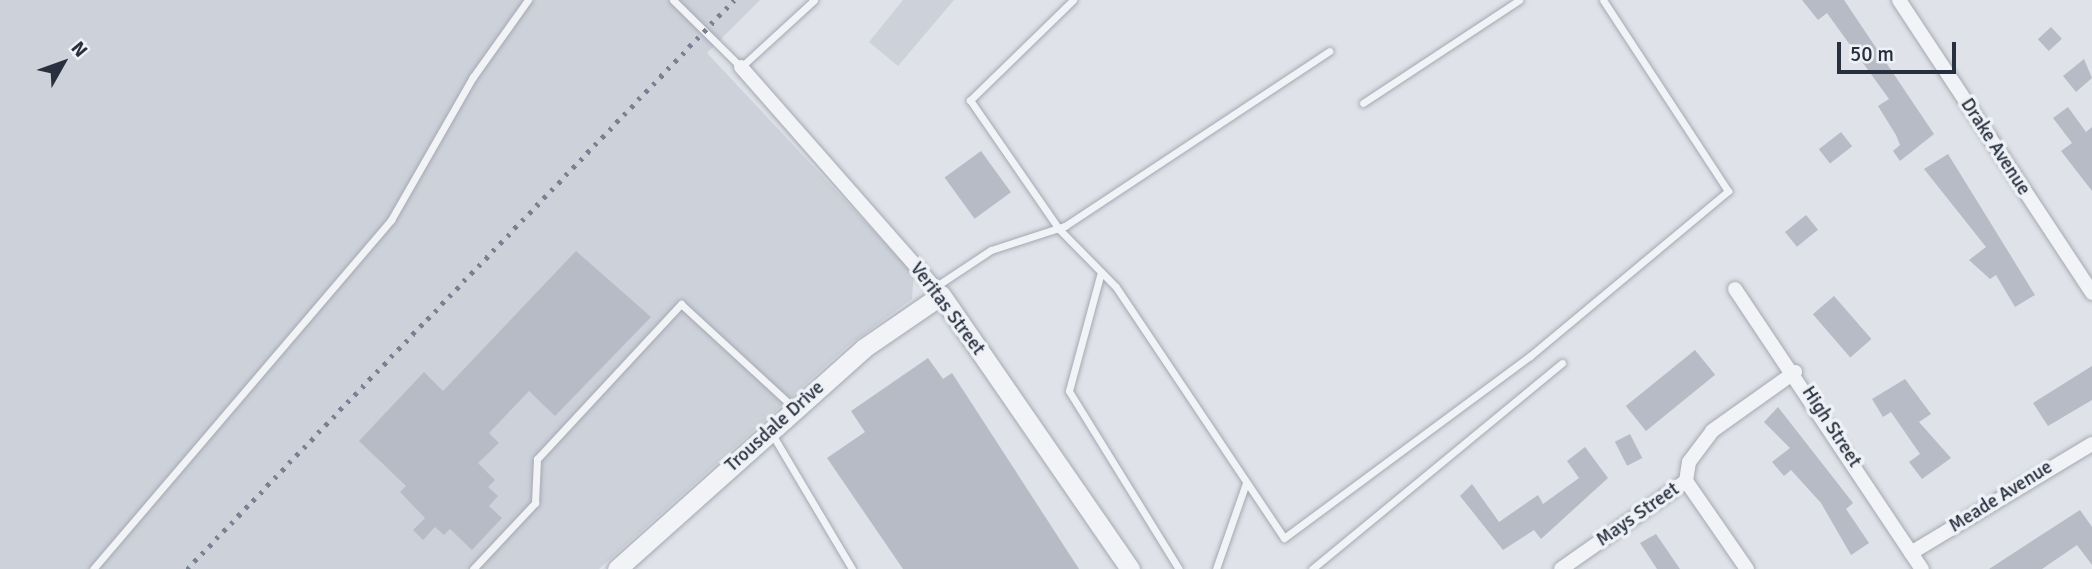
<!DOCTYPE html>
<html>
<head>
<meta charset="utf-8">
<style>
	body { margin:0 }
	#map { position:relative; width:2092px; height:569px; overflow:hidden; background:#dfe2e8; font-family:Signika,sans-serif }
	div>[style] { position:absolute }
	[style*='--x'] { left:calc(var(--x)*1px); top:calc(var(--y)*1px); width:calc(var(--w)*1px); rotate:calc(var(--a)*1deg) }
	.built>* { inset:0; background:#cdd1da }
	.building>* { inset:0; background:#b6bbc5; transform-origin:0 0 }
	.roads { filter:drop-shadow(0 0 2px #a4a9b2) drop-shadow(0 0 2px #a4a9b2) }
	.service>* { height:7px; margin:-3.5px; padding:0 3.5px; transform-origin:3.5px; border-radius:3.5px; background:#f1f3f6 }
	.minor>* { height:14px; margin:-7px; padding:0 7px; transform-origin:7px; border-radius:7px; background:#f1f3f6 }
	.tertiary>* { height:19px; margin:-9.5px; padding:0 9.5px; transform-origin:9.5px; border-radius:9.5px; background:#f1f3f6 }
	.rail>* { height:4.5px; margin-top:-2.25px; transform-origin:0; background:repeating-linear-gradient(90deg,#788191 0 3.5px,transparent 0 10.5px) }
	span { translate:-50% -50%; white-space:nowrap; text-align:center; line-height:1.15; -webkit-text-stroke:7px #eef1f6; paint-order:stroke }
	.street-label { font-size:19px; color:#28303f }
	.north { position:absolute; left:28px; top:28px; width:70px; height:70px; -webkit-text-stroke:5px #eef1f6; paint-order:stroke; rotate:50deg; font-size:19px; font-weight:700; line-height:28px; text-align:center; color:#28303f }
	.north::after { content:''; display:block; margin:auto; width:24px; height:32px; background:#28303f; clip-path:polygon(50% 0,100% 100%,50% 72%,0 100%) }
	.scale { position:absolute; left:1837px; top:42px; width:119px; height:32px; box-sizing:border-box; border:4px solid #28303f; border-top:0; padding-left:9px; font-size:21px; line-height:24px; white-space:nowrap; color:#28303f; -webkit-text-stroke:5px #eef1f6; paint-order:stroke }
</style>
</head>
<body>
<div id="map">
	<div class="built">
		<div style="clip-path:polygon(0 0,760px 0,707px 53px,914px 274px,912px 299px,849px 345px,599px 569px,0 569px)"></div>
		<div style="clip-path:polygon(903px 0,954px 0,898px 66px,869px 42px)"></div>
	</div>
	<div class="building">
		<div style="clip-path:polygon(1802px 0,1844px 0,1934px 134px,1900px 161px,1893px 151px,1900px 145px,1896px 135px,1878px 106px,1889px 99px,1827px 13px,1818px 20px)"></div>
		<div style="left:2051px;top:27px;width:16px;height:18px;rotate:47deg"></div>
		<div style="clip-path:polygon(2084px 59px,2092px 78px,2076px 92px,2063px 76px)"></div>
		<div style="clip-path:polygon(2068px 107px,2086px 132px,2092px 127px,2092px 191px,2061px 151px,2072px 143px,2053px 118px)"></div>
		<div style="left:1841px;top:132px;width:18px;height:28px;rotate:52deg"></div>
		<div style="left:981px;top:151px;width:51px;height:45px;rotate:54deg"></div>
		<div style="clip-path:polygon(1948px 154px,2035px 295px,2015px 307px,1996px 275px,1990px 279px,1969px 260px,1986px 247px,1924px 169px)"></div>
		<div style="left:1806px;top:215px;width:19px;height:27px;rotate:51deg"></div>
		<div style="clip-path:polygon(576px 251px,651px 317px,555px 416px,529px 391px,489px 433px,499px 443px,478px 463px,495px 480px,488px 487px,498px 496px,489px 506px,502px 518px,472px 550px,450px 529px,444px 535px,435px 527px,423px 540px,413px 530px,425px 518px,400px 492px,406px 486px,359px 441px,424px 372px,443px 391px)"></div>
		<div style="left:1834px;top:296px;width:57px;height:28px;rotate:49deg"></div>
		<div style="left:1695px;top:350px;width:32px;height:89px;rotate:51deg"></div>
		<div style="clip-path:polygon(928px 358px,943px 379px,952px 373px,1079px 569px,903px 569px,827px 458px,865px 432px,851px 411px)"></div>
		<div style="clip-path:polygon(2092px 366px,2092px 400px,2048px 426px,2033px 403px)"></div>
		<div style="clip-path:polygon(1905px 379px,1931px 414px,1919px 422px,1951px 458px,1922px 479px,1909px 462px,1920px 454px,1891px 412px,1883px 417px,1872px 399px)"></div>
		<div style="clip-path:polygon(1778px 407px,1853px 503px,1846px 509px,1869px 543px,1851px 555px,1821px 503px,1791px 470px,1784px 476px,1772px 462px,1790px 448px,1764px 422px)"></div>
		<div style="left:1630px;top:434px;width:27px;height:17px;rotate:63deg"></div>
		<div style="clip-path:polygon(1585px 447px,1608px 478px,1541px 539px,1534px 530px,1503px 550px,1460px 496px,1472px 484px,1499px 522px,1538px 495px,1543px 504px,1579px 478px,1567px 461px)"></div>
		<div style="clip-path:polygon(2080px 510px,2092px 527px,2092px 565px,2077px 545px,2042px 569px,1989px 569px)"></div>
		<div style="clip-path:polygon(1656px 534px,1680px 569px,1657px 569px,1640px 543px)"></div>
	</div>
	<div class="roads">
		<div class="service">
			<div style="--x:673;--y:0;--w:95;--a:44.6"></div>
			<div style="--x:741;--y:67;--w:99;--a:-42.5"></div>
			<div style="--x:1073;--y:0;--w:144;--a:135.8"></div>
			<div style="--x:970;--y:100;--w:157;--a:55.4"></div>
			<div style="--x:1059;--y:229;--w:81;--a:45.5"></div>
			<div style="--x:1116;--y:287;--w:302;--a:56.2"></div>
			<div style="--x:1284;--y:538;--w:306;--a:-36.5"></div>
			<div style="--x:1530;--y:356;--w:258;--a:-39.8"></div>
			<div style="--x:1728;--y:191;--w:228;--a:-123.2"></div>
			<div style="--x:1363;--y:103;--w:187;--a:-33.4"></div>
			<div style="--x:1101;--y:272;--w:123;--a:105.1"></div>
			<div style="--x:1069;--y:391;--w:209;--a:58.3"></div>
			<div style="--x:935;--y:287;--w:67;--a:-33.5"></div>
			<div style="--x:991;--y:250;--w:78;--a:-18"></div>
			<div style="--x:1065;--y:226;--w:317;--a:-33.5"></div>
			<div style="--x:772;--y:434;--w:157;--a:59.3"></div>
			<div style="--x:93;--y:569;--w:459;--a:-49.5"></div>
			<div style="--x:391;--y:220;--w:165;--a:-60.2"></div>
			<div style="--x:473;--y:77;--w:95;--a:-54.5"></div>
			<div style="--x:473;--y:569;--w:91;--a:-46.8"></div>
			<div style="--x:535;--y:503;--w:44;--a:-87.4"></div>
			<div style="--x:537;--y:459;--w:212;--a:-47.1"></div>
			<div style="--x:681;--y:304;--w:154;--a:42.6"></div>
			<div style="--x:1216;--y:569;--w:91;--a:-70.8"></div>
			<div style="--x:1312;--y:569;--w:324;--a:-39.5"></div>
		</div>
		<div class="minor">
			<div style="--x:1899;--y:0;--w:351;--a:56.6"></div>
			<div style="--x:741;--y:67;--w:303;--a:48.7"></div>
			<div style="--x:1735;--y:289;--w:337;--a:56.3"></div>
			<div style="--x:1686;--y:481;--w:19;--a:-81"></div>
			<div style="--x:1689;--y:462;--w:39;--a:-53"></div>
			<div style="--x:1712;--y:431;--w:102;--a:-35.4"></div>
			<div style="--x:1686;--y:481;--w:107;--a:55.3"></div>
			<div style="--x:1911;--y:553;--w:211;--a:-31.1"></div>
			<div style="--x:1561;--y:569;--w:153;--a:-35.1"></div>
		</div>
		<div class="tertiary">
			<div style="--x:617;--y:569;--w:331;--a:-41.8"></div>
			<div style="--x:864;--y:348;--w:93;--a:-34.5"></div>
			<div style="--x:941;--y:295;--w:333;--a:55.4"></div>
		</div>
	</div>
	<div class="rail">
		<div style="--x:187;--y:569;--w:789;--a:-46.13"></div>
	</div>
	<div class="street-label">
		<span style="left:1995px;top:147px;rotate:57deg">Drake Avenue</span>
		<span style="left:947px;top:309px;rotate:53deg">Veritas Street</span>
		<span style="left:775px;top:427px;rotate:-42deg">Trousdale Drive</span>
		<span style="left:1831px;top:427px;rotate:57deg">High Street</span>
		<span style="left:2001px;top:497px;rotate:-32deg">Meade Avenue</span>
		<span style="left:1638px;top:515px;rotate:-35deg">Mays Street</span>
	</div>
	<div class="north">N</div>
	<div class="scale">50 m</div>
</div>
</body>
</html>
